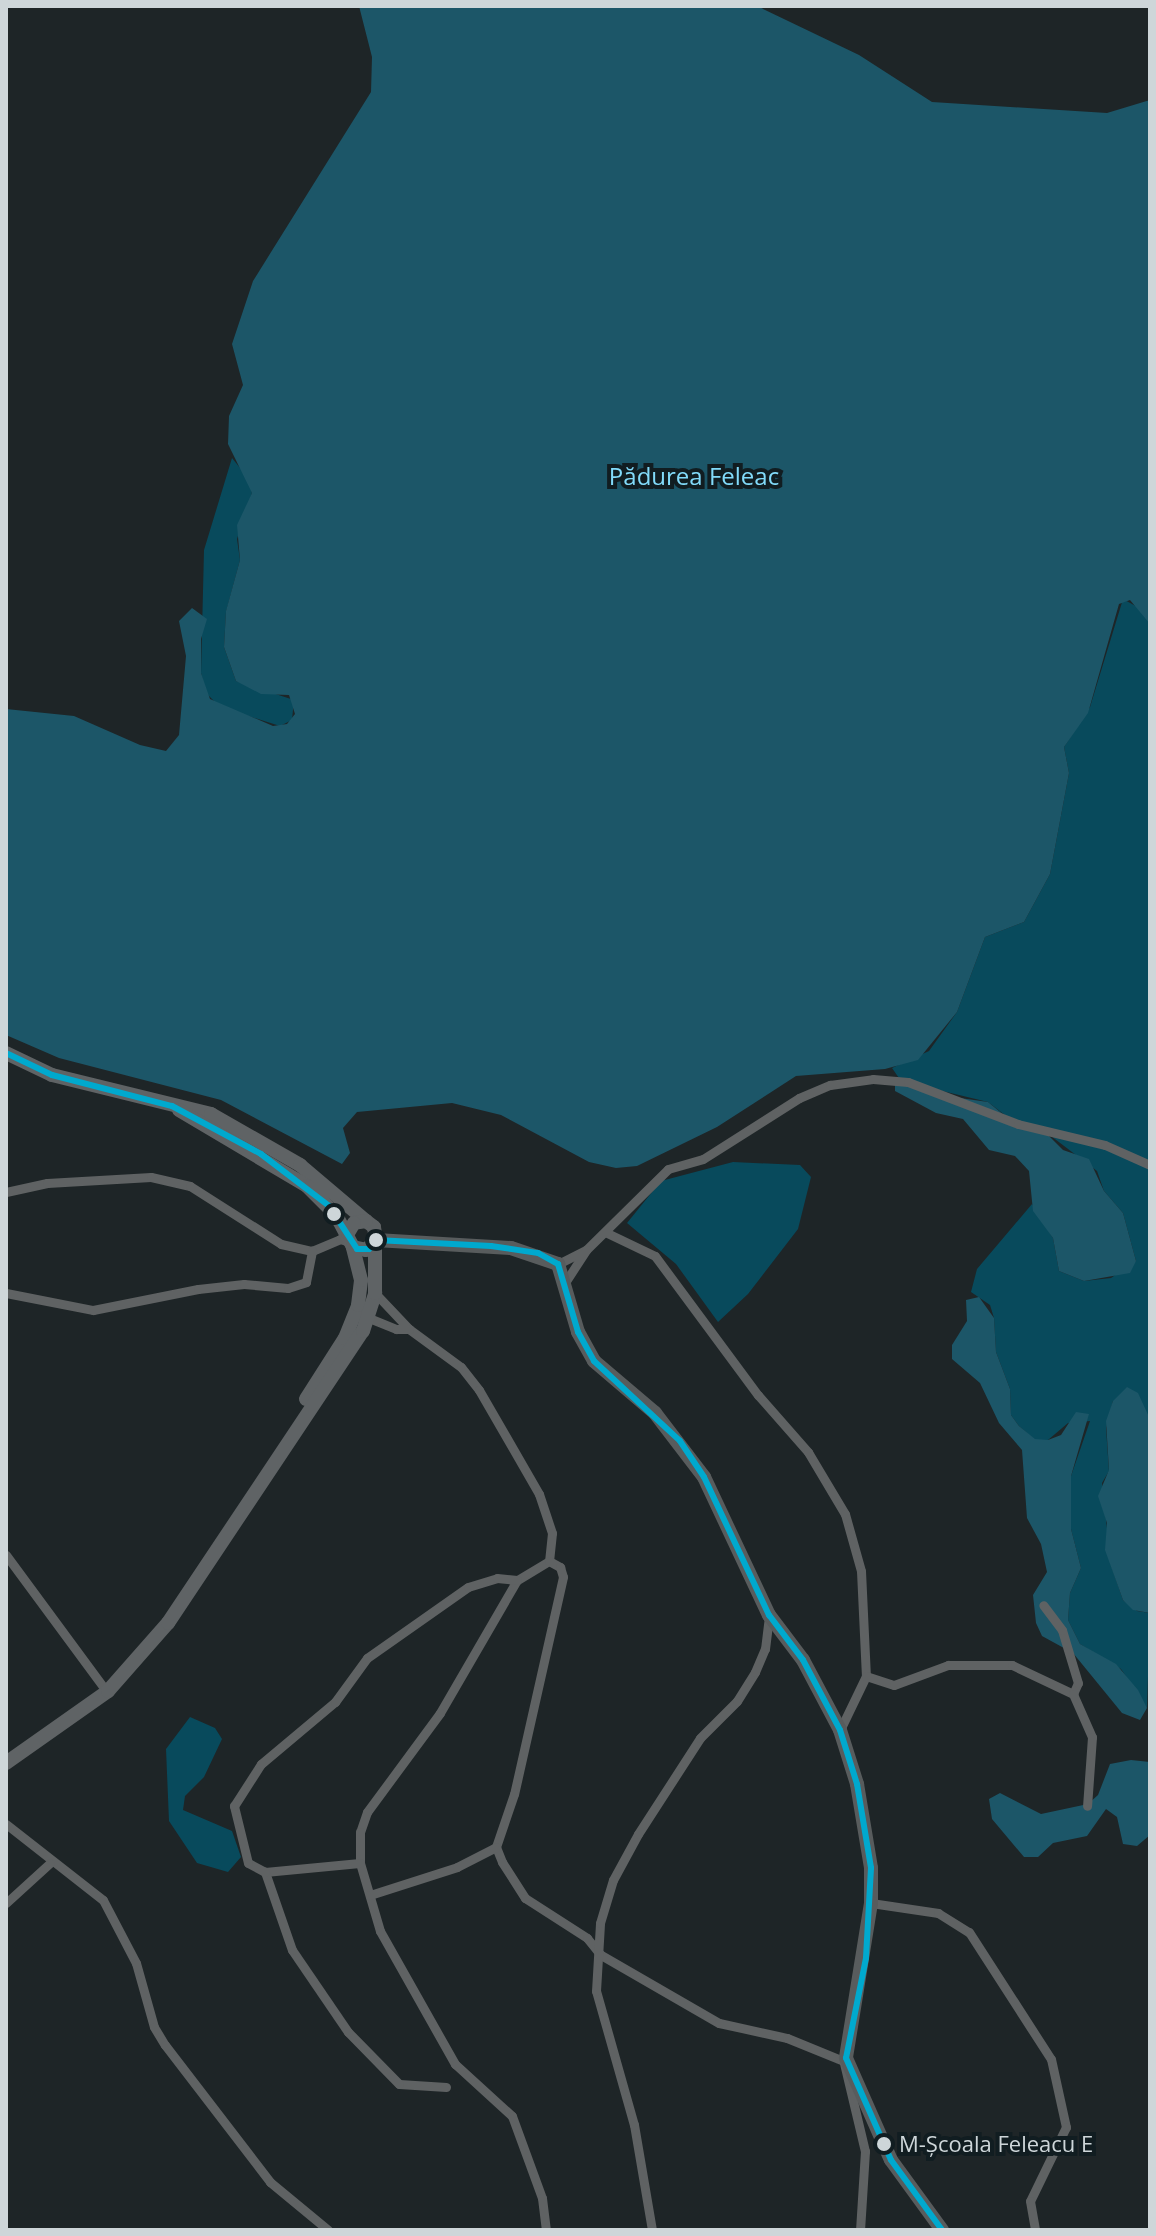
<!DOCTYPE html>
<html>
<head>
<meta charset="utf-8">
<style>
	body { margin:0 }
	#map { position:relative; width:1156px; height:2236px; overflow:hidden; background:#1e2527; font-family:"Open Sans",sans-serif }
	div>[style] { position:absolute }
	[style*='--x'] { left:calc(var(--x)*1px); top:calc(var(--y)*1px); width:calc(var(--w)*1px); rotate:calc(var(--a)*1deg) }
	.green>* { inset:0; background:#084a5c }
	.forest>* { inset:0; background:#1c5668 }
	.street>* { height:9px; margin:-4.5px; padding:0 4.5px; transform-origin:4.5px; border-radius:4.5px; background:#5f6263 }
	.secondary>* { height:14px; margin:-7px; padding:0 7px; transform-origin:7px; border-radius:7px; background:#585c5d }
	.primary>* { height:14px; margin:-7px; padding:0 7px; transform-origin:7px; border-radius:7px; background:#5f6365 }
	.bus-1>* { height:6px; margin:-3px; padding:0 3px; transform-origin:3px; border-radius:3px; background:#00a9ce }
	.dots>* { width:22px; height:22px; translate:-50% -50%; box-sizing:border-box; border:4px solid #111d21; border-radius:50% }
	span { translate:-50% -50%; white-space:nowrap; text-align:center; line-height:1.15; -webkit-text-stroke:8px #111d21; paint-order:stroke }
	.bus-label { font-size:22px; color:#ced6d9 }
	.left { translate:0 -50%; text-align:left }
	.park-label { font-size:24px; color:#82dbfa }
	.frame { position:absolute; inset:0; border:8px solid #ced6d9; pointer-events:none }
</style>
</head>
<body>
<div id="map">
	<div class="green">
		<div style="clip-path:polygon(232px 458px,249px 479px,252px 493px,237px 539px,240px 560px,226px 612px,224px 647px,236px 681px,294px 700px,292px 720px,280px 726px,220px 707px,206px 693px,201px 673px,204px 550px)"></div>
		<div style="clip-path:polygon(1123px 599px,1141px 609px,1150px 624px,1150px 1419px,1113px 1401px,1106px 1428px,1109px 1471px,1102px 1483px,1111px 1565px,1123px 1600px,1137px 1611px,1150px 1613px,1147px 1708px,1121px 1669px,1080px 1644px,1068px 1620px,1070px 1593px,1081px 1568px,1071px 1529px,1071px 1476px,1090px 1421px,1068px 1423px,1048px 1440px,1035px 1440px,1019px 1426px,1011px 1415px,1010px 1389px,996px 1352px,994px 1318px,990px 1305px,971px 1292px,977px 1269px,1032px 1204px,1053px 1238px,1059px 1271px,1084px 1281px,1111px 1278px,1136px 1261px,1123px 1213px,1104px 1191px,1097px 1171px,1043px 1130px,1010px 1119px,988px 1102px,901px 1081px,892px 1068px,929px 1051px,957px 1012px,985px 937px,1024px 922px,1050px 874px,1069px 773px,1064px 747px,1090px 707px)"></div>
		<div style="clip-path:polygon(733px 1162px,800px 1165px,811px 1177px,798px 1229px,748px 1294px,718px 1322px,676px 1264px,627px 1223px,661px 1181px)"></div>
		<div style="clip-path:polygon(190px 1717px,215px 1728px,222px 1739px,204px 1777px,185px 1796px,183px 1810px,232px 1831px,241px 1857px,228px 1872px,197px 1863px,169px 1821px,166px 1749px)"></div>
	</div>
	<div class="forest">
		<div style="clip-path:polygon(359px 6px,757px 6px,859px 55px,932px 102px,1107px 113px,1150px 100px,1150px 624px,1130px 600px,1119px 604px,1088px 713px,1064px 747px,1069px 773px,1050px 874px,1024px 922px,985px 937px,957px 1012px,918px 1060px,885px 1069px,796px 1076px,717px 1127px,637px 1166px,616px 1168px,589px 1162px,501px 1115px,452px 1103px,357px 1112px,343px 1128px,350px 1153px,342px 1164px,221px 1100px,59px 1058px,6px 1035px,6px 709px,74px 716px,140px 745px,166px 751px,179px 735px,186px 656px,179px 621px,192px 608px,207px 619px,201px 639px,201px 673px,210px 699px,273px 726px,287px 724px,295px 714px,289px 695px,261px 694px,236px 681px,224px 647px,226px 611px,240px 560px,237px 525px,252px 493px,228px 444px,229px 416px,243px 385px,232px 344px,253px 281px,371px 92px,372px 57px)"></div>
		<div style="clip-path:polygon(908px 1080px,953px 1097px,988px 1102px,1010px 1120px,1043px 1130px,1063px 1150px,1089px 1159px,1104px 1191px,1123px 1213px,1136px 1261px,1130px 1273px,1084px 1281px,1059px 1271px,1053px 1238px,1033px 1211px,1029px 1171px,1015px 1156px,989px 1150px,963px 1119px,936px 1113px,895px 1091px,895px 1084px)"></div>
		<div style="clip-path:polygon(979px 1297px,994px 1318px,996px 1352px,1010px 1389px,1011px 1415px,1019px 1426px,1035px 1439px,1048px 1440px,1061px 1435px,1076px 1412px,1089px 1414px,1071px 1476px,1071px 1529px,1081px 1568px,1070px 1593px,1068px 1620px,1080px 1644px,1116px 1664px,1138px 1690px,1147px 1708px,1140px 1720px,1122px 1713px,1073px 1653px,1042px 1636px,1036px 1623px,1033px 1595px,1047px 1572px,1041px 1544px,1027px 1518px,1022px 1450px,999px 1423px,980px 1383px,952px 1359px,952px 1345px,967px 1321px,966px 1300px)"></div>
		<div style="clip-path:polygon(1127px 1387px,1138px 1393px,1150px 1419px,1150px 1613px,1133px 1610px,1123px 1600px,1105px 1550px,1107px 1523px,1098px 1496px,1109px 1470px,1106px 1421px,1113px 1401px)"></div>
		<div style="clip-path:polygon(1131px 1760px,1150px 1762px,1150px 1835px,1137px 1846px,1123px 1844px,1117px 1817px,1106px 1809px,1087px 1836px,1053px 1843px,1038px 1857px,1024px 1857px,992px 1819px,989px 1799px,1000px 1793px,1041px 1814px,1088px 1804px,1098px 1795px,1110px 1764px)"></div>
	</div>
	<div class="street">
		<div style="--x:6;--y:1192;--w:42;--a:-12.4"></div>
		<div style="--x:47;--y:1183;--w:104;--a:-3.3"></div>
		<div style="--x:151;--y:1177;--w:40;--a:13"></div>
		<div style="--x:190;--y:1186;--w:108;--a:32.5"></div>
		<div style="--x:281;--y:1244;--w:32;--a:13"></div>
		<div style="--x:312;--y:1251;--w:30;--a:-23"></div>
		<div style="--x:340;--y:1239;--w:9;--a:18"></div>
		<div style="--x:605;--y:1232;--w:55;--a:25.6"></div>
		<div style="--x:655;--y:1256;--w:173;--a:53.5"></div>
		<div style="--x:758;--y:1395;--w:76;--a:48.7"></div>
		<div style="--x:808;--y:1452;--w:72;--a:59.2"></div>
		<div style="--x:845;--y:1514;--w:59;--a:74.3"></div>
		<div style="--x:861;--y:1571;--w:105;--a:87.3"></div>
		<div style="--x:866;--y:1676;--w:60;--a:115.7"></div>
		<div style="--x:558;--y:1264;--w:31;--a:-27"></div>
		<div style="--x:586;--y:1250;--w:115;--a:-44.6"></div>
		<div style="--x:668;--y:1169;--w:36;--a:-16"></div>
		<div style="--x:703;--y:1159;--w:114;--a:-32.4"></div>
		<div style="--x:799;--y:1098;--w:34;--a:-23"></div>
		<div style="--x:830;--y:1085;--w:43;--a:-7.9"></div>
		<div style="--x:873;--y:1079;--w:35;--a:5"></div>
		<div style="--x:908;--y:1082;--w:118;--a:20.9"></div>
		<div style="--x:1018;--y:1124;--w:89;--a:13.6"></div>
		<div style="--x:1105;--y:1145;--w:49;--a:24"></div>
		<div style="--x:566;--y:1281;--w:37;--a:-57"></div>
		<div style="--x:6;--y:1293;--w:89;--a:11.1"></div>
		<div style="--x:93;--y:1310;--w:107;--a:-11.3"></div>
		<div style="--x:198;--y:1289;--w:46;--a:-6.2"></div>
		<div style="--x:244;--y:1284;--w:44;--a:5.2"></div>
		<div style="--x:288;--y:1288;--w:19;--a:-18"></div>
		<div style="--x:306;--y:1282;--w:32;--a:-79"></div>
		<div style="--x:375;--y:1293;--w:50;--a:46.6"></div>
		<div style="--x:409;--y:1329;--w:64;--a:36.2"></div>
		<div style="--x:461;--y:1367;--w:29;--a:52"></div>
		<div style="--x:479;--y:1390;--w:120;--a:60"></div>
		<div style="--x:539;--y:1494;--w:41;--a:71.6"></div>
		<div style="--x:552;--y:1533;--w:28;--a:96"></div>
		<div style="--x:549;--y:1561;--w:37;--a:149"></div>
		<div style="--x:517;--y:1580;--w:154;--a:120.1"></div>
		<div style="--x:440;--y:1713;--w:123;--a:126.4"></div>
		<div style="--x:367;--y:1812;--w:21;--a:109"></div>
		<div style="--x:360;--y:1832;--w:31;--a:90"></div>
		<div style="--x:360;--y:1863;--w:71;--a:73.6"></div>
		<div style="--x:380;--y:1931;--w:153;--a:60.6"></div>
		<div style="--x:455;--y:2064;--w:77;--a:42.4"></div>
		<div style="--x:512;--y:2116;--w:87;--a:69.9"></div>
		<div style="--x:542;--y:2198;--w:32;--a:83"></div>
		<div style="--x:364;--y:1316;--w:35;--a:22"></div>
		<div style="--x:396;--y:1329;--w:13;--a:0"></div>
		<div style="--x:6;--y:1555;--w:162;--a:53.6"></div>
		<div style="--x:549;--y:1561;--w:13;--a:29"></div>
		<div style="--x:560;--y:1567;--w:10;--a:73"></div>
		<div style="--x:563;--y:1577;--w:222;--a:102.7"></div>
		<div style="--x:514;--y:1794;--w:56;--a:108.8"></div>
		<div style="--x:496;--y:1847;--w:16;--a:68"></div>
		<div style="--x:502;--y:1862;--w:43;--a:57.4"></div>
		<div style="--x:525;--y:1898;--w:74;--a:32.8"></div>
		<div style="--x:587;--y:1938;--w:22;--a:51"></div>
		<div style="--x:601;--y:1955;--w:136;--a:30"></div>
		<div style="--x:719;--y:2023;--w:70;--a:12.4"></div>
		<div style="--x:787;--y:2038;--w:58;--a:22.2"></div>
		<div style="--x:866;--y:1676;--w:29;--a:18"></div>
		<div style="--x:894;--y:1685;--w:58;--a:-20.3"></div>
		<div style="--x:948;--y:1665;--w:64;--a:0"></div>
		<div style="--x:1012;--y:1665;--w:68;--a:25.4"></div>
		<div style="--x:1073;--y:1694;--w:12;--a:-66"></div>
		<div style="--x:1078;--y:1683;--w:55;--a:-106.8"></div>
		<div style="--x:1062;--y:1630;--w:31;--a:-127"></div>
		<div style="--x:1073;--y:1694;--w:47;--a:66.2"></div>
		<div style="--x:1092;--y:1737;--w:69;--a:94.1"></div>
		<div style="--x:6;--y:1824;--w:123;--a:38.1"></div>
		<div style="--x:103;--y:1900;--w:71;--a:62.4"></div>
		<div style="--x:136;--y:1963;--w:66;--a:74.3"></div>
		<div style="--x:154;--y:2027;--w:21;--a:59"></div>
		<div style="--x:165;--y:2045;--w:173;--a:52.5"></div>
		<div style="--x:270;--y:2182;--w:75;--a:39.6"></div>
		<div style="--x:265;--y:1872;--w:95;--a:-5.4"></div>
		<div style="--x:370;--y:1895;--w:91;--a:-17.8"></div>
		<div style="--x:457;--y:1867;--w:44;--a:-27.1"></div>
		<div style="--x:6;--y:1903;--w:59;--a:-42.3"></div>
		<div style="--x:871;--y:1903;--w:68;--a:8.5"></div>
		<div style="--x:938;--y:1913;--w:36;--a:32"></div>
		<div style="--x:969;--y:1932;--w:151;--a:57.2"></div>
		<div style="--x:1051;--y:2059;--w:70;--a:77.6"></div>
		<div style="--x:1066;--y:2127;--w:82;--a:115.9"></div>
		<div style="--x:1030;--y:2201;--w:29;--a:80"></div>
		<div style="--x:843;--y:2059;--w:95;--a:76.6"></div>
		<div style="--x:865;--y:2151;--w:79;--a:93.6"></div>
		<div style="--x:446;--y:2087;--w:47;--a:-176.3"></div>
		<div style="--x:399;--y:2084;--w:73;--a:-134.4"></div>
		<div style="--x:348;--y:2032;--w:99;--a:-124.3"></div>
		<div style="--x:292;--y:1950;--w:83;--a:-109.1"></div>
		<div style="--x:265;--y:1872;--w:19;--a:-152"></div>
		<div style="--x:248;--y:1863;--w:59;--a:-103.8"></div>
		<div style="--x:234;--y:1806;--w:50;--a:-57.3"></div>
		<div style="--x:261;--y:1764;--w:97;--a:-40"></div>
		<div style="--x:335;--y:1702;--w:54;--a:-54"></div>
		<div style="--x:367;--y:1658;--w:123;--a:-35.1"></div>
		<div style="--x:468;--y:1587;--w:30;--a:-17"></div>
		<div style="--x:497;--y:1578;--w:20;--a:6"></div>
		<div style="--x:652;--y:2230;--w:107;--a:-99.7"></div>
		<div style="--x:634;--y:2125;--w:139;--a:-105.8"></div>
		<div style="--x:596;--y:1991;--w:68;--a:-86.6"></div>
		<div style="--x:600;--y:1923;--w:45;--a:-73.2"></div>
		<div style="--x:613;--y:1880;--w:52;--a:-61.5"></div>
		<div style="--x:638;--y:1834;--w:114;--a:-57.1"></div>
		<div style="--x:700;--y:1738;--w:52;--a:-45"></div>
		<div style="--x:737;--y:1701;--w:34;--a:-58"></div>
		<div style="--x:755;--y:1672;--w:25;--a:-67"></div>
		<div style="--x:765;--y:1649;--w:34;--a:-83"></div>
	</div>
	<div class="secondary">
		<div style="--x:376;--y:1240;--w:135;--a:3.4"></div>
		<div style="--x:511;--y:1248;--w:50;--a:18.8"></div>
		<div style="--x:558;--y:1264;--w:71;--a:73.6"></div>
		<div style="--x:578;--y:1332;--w:33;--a:61"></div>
		<div style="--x:594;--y:1361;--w:80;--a:40.4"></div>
		<div style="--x:655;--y:1413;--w:81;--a:52.6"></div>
		<div style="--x:704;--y:1477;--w:153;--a:64.8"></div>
		<div style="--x:769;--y:1615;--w:56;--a:52.9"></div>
		<div style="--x:803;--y:1660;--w:79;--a:62.1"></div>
		<div style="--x:840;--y:1730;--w:57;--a:72.5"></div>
		<div style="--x:857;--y:1784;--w:85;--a:80.5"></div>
		<div style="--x:871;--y:1868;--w:35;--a:90"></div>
		<div style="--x:871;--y:1903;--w:157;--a:99.2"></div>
		<div style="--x:846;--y:2058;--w:111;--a:66.2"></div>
		<div style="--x:891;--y:2160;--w:87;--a:53.9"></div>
	</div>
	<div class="primary">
		<div style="--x:6;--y:1053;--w:51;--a:25.6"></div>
		<div style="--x:52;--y:1075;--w:164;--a:13.8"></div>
		<div style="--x:211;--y:1114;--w:103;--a:29.8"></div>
		<div style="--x:300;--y:1165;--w:87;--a:40.3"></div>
		<div style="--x:179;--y:1110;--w:149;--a:30.7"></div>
		<div style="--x:307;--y:1186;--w:41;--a:45"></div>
		<div style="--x:336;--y:1215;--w:36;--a:62"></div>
		<div style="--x:353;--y:1247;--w:13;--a:13"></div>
		<div style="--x:366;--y:1250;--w:14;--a:-45"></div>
		<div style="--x:376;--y:1240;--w:13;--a:-99"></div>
		<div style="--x:374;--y:1227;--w:10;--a:-143"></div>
		<div style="--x:366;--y:1221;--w:12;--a:171"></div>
		<div style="--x:354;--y:1223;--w:12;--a:121"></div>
		<div style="--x:306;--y:1399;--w:72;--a:-57.4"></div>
		<div style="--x:345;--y:1338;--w:35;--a:-68"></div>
		<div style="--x:358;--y:1305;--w:25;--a:-83"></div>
		<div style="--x:361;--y:1280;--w:34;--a:-104"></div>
		<div style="--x:6;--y:1763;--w:125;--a:-35.2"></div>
		<div style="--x:108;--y:1691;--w:91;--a:-48.6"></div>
		<div style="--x:168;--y:1623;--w:351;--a:-56.3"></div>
		<div style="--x:363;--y:1331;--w:40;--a:-72"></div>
		<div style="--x:375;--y:1293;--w:50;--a:-90"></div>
	</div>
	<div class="bus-1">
		<div style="--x:6;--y:1053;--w:51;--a:25.6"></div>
		<div style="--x:52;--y:1075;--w:124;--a:14.5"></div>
		<div style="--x:172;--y:1106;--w:101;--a:28.3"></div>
		<div style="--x:261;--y:1154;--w:86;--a:37.4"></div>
		<div style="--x:329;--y:1206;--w:51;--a:56.9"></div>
		<div style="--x:357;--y:1249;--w:12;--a:0"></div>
		<div style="--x:369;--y:1249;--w:11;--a:-52"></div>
		<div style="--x:376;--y:1240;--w:115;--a:3"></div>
		<div style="--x:491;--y:1246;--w:48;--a:8.5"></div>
		<div style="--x:538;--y:1253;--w:23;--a:29"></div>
		<div style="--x:558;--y:1264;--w:71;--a:73.6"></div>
		<div style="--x:578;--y:1332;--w:33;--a:61"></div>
		<div style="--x:594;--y:1361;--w:117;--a:42.9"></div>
		<div style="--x:680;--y:1441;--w:43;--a:56.3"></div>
		<div style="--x:704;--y:1477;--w:153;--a:64.8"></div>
		<div style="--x:769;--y:1615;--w:56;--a:52.9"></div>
		<div style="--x:803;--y:1660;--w:79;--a:62.1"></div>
		<div style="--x:840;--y:1730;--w:57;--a:72.5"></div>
		<div style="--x:857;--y:1784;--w:85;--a:80.5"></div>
		<div style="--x:871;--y:1868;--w:90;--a:93.2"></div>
		<div style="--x:866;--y:1958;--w:102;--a:101.3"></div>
		<div style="--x:846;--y:2058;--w:111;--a:66.2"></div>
		<div style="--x:891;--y:2160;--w:87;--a:53.9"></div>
	</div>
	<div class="dots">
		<div style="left:334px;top:1214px;background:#ced6d9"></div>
		<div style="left:376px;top:1240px;background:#ced6d9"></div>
		<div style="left:884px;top:2144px;background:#ced6d9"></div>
	</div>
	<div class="bus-label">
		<span class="left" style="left:899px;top:2144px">M-Școala Feleacu E</span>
	</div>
	<div class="park-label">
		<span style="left:694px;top:476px">Pădurea Feleac</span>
	</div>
	<div class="frame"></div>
</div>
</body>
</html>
